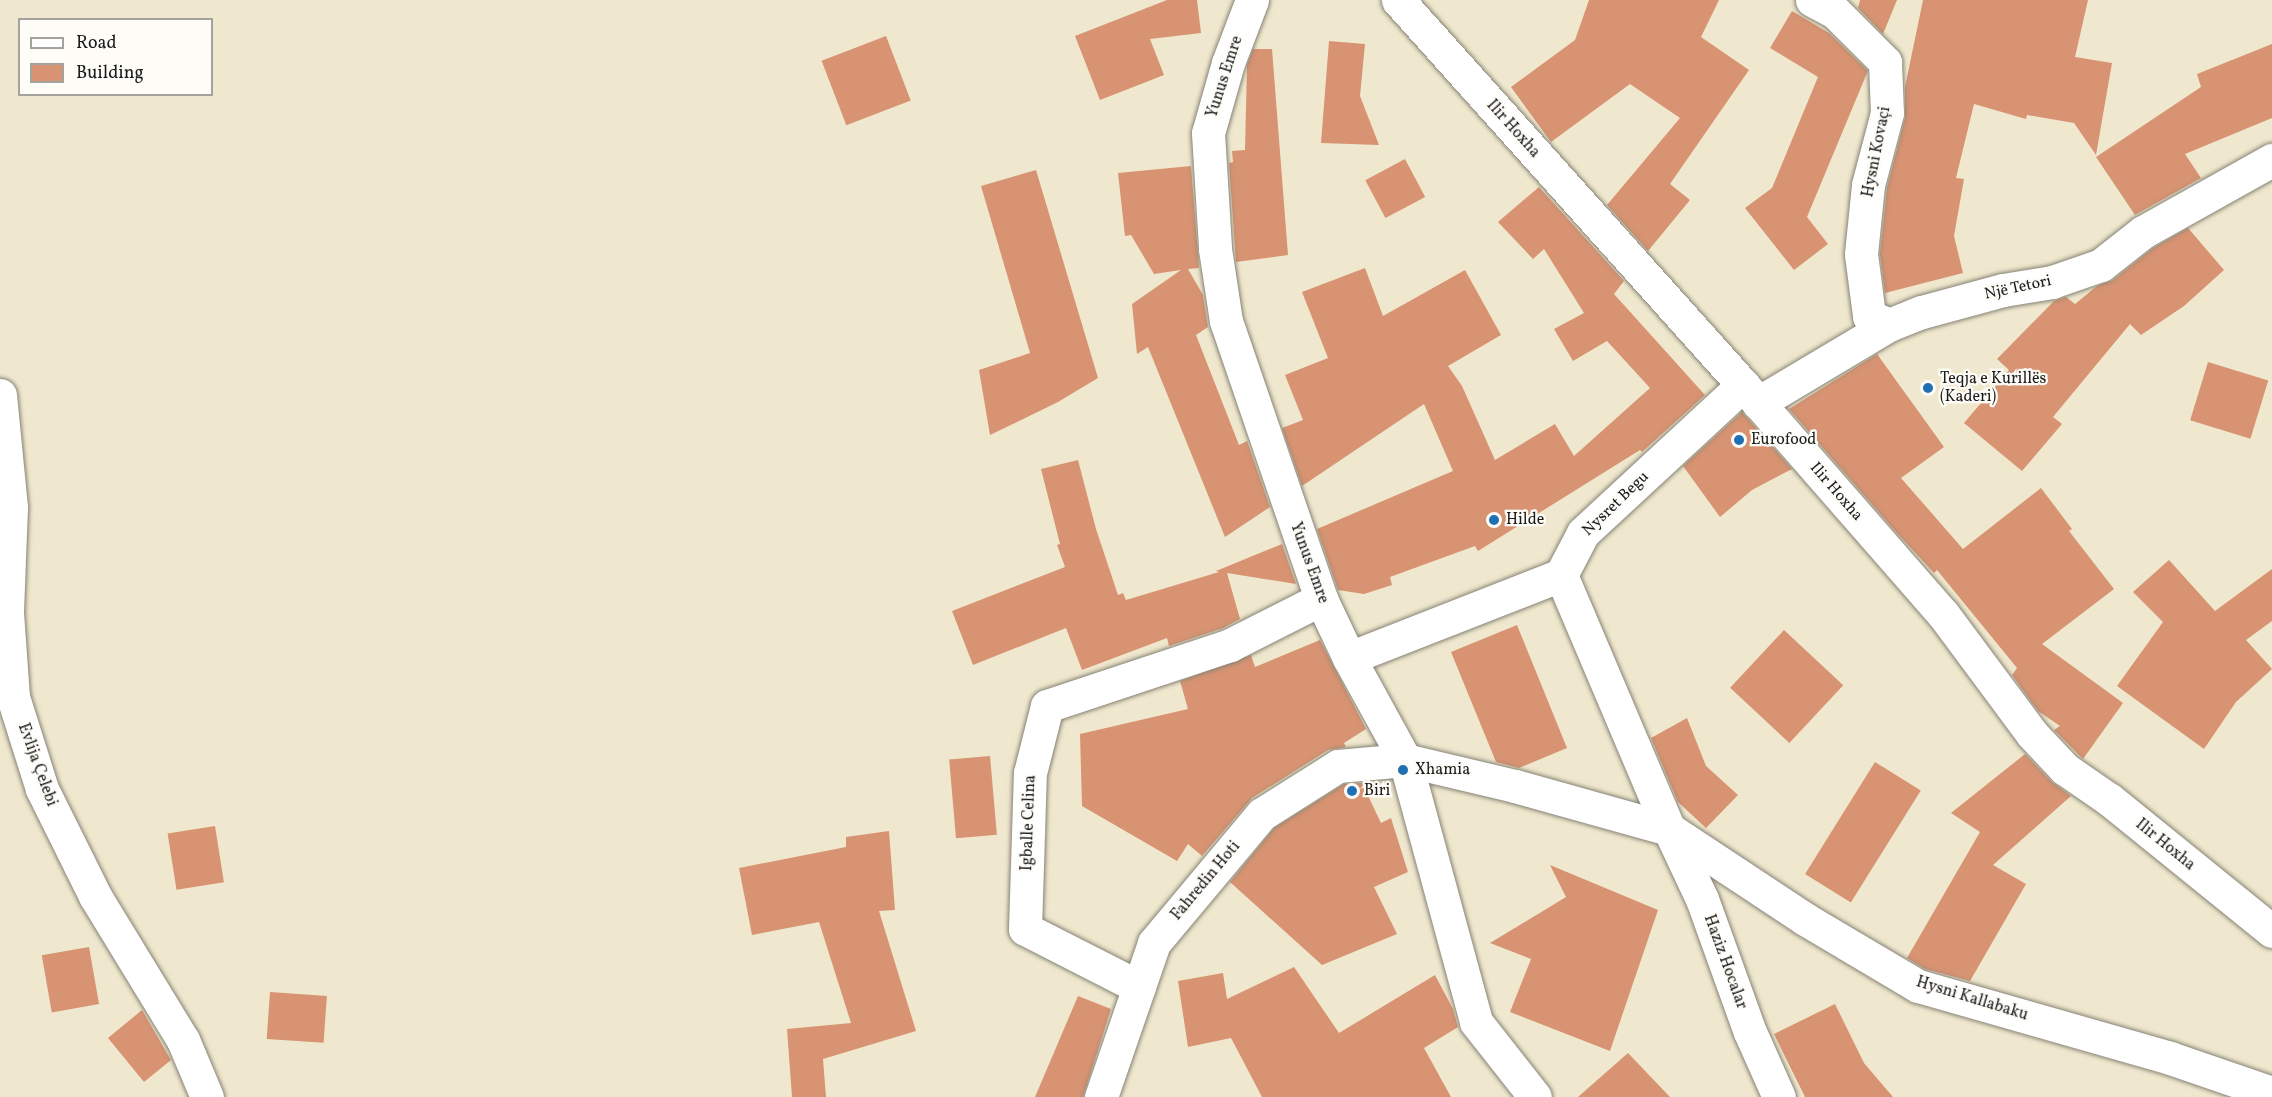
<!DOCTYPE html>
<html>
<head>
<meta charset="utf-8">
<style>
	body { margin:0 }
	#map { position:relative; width:2272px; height:1097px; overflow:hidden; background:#f0e8ce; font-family:Vollkorn,serif }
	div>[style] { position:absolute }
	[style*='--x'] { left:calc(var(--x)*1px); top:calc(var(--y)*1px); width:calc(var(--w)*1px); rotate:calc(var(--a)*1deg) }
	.building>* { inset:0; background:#d79372; transform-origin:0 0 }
	.roads { filter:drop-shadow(0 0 2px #868275) drop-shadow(0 0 2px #868275) }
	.minor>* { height:33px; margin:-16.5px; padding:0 16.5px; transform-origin:16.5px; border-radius:16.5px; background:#fff }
	.dots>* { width:16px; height:16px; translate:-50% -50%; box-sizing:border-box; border:3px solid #fdfcf7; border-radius:50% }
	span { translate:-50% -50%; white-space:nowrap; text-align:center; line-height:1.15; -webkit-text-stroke:4.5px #fdfcf7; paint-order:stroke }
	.street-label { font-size:16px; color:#1c1c1c }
	.poi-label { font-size:16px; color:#1c1c1c }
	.left { translate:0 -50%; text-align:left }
	.legend { position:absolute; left:18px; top:18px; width:195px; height:78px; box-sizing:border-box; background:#fdfcf7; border:2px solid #a3a29f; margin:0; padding:8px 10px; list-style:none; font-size:18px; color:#1c1c1c }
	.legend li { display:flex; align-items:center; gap:12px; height:30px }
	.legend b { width:30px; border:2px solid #a3a29f }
</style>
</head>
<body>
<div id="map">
	<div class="building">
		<div style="clip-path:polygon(1167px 0,1197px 0,1201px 33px,1150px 39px,1164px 75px,1100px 100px,1075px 36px)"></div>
		<div style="clip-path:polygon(1589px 0,1719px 0,1701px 37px,1749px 70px,1670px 184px,1690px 200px,1648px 251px,1607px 205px,1680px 118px,1630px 84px,1551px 142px,1511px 87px,1575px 40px)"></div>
		<div style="clip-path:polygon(1860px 0,1897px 0,1883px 34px,1858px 8px)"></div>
		<div style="clip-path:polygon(1923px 0,2088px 0,2075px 57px,2112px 63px,2096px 155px,2074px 123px,2027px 115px,2026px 119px,1974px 104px,1956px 178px,1964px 179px,1954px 236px,1963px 273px,1885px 293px,1880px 254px,1887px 188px,1905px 118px,1905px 87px)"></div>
		<div style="clip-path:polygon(1792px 11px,1829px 33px,1867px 70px,1867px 73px,1807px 217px,1828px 244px,1794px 270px,1745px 208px,1772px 188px,1818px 77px,1770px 48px)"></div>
		<div style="left:886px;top:36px;width:69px;height:69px;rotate:69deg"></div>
		<div style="clip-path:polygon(1329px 41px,1365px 44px,1360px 96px,1379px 145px,1321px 143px)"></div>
		<div style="clip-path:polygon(2272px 44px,2272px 118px,2185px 154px,2201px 178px,2135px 215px,2096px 157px,2201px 87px,2197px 74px)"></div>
		<div style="clip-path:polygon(1253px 49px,1272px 49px,1288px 255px,1236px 262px,1229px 163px,1233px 162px,1232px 151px,1245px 150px,1247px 65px)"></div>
		<div style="left:1405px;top:159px;width:43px;height:45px;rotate:62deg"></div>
		<div style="clip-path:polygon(1191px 166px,1199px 268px,1188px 269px,1203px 295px,1208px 327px,1196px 335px,1239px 445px,1247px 441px,1270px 507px,1225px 537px,1148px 347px,1137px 354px,1132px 304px,1181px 270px,1154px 274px,1131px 235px,1125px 236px,1118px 173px)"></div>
		<div style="clip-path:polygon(1036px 170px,1098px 378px,1058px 402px,990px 435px,979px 370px,1030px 353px,981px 186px)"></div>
		<div style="clip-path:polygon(1539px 187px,1624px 281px,1614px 294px,1705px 395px,1642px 452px,1640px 450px,1478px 551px,1475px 546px,1390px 577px,1392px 585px,1364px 594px,1338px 590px,1317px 529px,1453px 471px,1424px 404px,1302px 486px,1282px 428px,1303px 420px,1285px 375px,1328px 358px,1302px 292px,1365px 268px,1383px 316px,1465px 270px,1501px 335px,1448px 366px,1462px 386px,1495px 460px,1555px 424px,1574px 456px,1650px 388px,1607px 341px,1573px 361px,1554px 329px,1584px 313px,1544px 249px,1533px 259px,1498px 222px)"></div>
		<div style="clip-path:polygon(2188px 228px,2224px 270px,2184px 306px,2141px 335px,2130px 324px,2053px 417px,2062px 424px,2022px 471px,1964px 423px,2009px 370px,1997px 359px,2054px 301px,2066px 297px,2075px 304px,2097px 286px,2113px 280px,2153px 248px)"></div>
		<div style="clip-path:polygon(1877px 354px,1944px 447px,1901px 478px,1963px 549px,2041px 488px,2072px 529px,2069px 531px,2114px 589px,2042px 644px,2123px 703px,2083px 759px,2054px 730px,2060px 726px,2038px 711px,2012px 675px,2017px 668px,1937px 570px,1934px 573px,1896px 532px,1789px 409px)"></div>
		<div style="left:2208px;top:362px;width:63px;height:61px;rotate:17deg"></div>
		<div style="clip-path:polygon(1742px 412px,1792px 469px,1752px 490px,1720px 517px,1683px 466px)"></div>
		<div style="clip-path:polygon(1078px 460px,1096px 529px,1118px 595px,1123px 593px,1126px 600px,1219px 572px,1216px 571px,1282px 544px,1296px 584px,1227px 573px,1240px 619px,1223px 628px,1169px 646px,1167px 638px,1082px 670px,1066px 628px,973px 665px,952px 611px,1065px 567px,1057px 545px,1060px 544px,1041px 469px)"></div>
		<div style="clip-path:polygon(2169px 560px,2215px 611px,2272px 569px,2272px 621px,2246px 640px,2272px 669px,2236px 702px,2204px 749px,2117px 686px,2163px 622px,2133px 592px)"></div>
		<div style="clip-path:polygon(1517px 625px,1567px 748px,1519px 768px,1496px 762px,1451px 652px)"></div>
		<div style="left:1784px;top:630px;width:81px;height:79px;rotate:43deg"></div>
		<div style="clip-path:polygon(1320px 640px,1366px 729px,1344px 743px,1346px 747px,1328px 750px,1252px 798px,1202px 856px,1188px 844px,1177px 861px,1082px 806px,1080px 734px,1188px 709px,1180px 681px,1251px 655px,1255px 667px)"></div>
		<div style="clip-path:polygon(1687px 718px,1706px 766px,1738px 795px,1706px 828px,1678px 802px,1651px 738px)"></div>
		<div style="clip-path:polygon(2025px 754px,2052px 782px,2071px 796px,1993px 865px,2026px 884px,1970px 981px,1925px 969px,1907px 958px,1980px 832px,1951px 813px)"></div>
		<div style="left:990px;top:756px;width:79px;height:41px;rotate:85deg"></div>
		<div style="left:1875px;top:762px;width:54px;height:132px;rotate:32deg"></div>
		<div style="clip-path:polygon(1362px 783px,1381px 823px,1391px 818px,1408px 872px,1374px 887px,1397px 934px,1322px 965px,1230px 882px,1274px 828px,1344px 784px)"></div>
		<div style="left:215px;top:826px;width:57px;height:48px;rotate:81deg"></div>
		<div style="clip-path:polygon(889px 831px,895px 910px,879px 911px,916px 1031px,823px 1059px,826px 1097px,792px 1097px,787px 1029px,851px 1023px,819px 922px,752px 935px,739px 868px,846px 847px,846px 837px)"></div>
		<div style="clip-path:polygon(1550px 865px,1658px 910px,1610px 1051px,1510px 1012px,1531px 959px,1490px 943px,1566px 897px)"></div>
		<div style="left:89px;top:947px;width:58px;height:48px;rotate:80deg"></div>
		<div style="clip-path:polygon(1294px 967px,1339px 1033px,1435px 975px,1453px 1009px,1458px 1027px,1424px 1048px,1451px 1097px,1262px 1097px,1231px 1038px,1188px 1047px,1178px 981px,1223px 973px,1227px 999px)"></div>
		<div style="left:270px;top:992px;width:57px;height:47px;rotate:4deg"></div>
		<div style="clip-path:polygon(1078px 996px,1111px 1009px,1083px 1097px,1035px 1097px)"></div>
		<div style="clip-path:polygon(1835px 1004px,1864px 1063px,1893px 1097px,1805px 1097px,1774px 1034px)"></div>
		<div style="clip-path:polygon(142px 1010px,171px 1060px,144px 1082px,108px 1038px)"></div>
		<div style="clip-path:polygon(1628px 1053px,1670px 1097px,1578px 1097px)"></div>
	</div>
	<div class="roads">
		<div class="minor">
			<div style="--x:1252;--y:0;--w:67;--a:110.9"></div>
			<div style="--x:1228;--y:63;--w:73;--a:105.9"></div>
			<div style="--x:1208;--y:133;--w:116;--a:86.5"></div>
			<div style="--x:1215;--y:249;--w:73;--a:81.3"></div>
			<div style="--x:1226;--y:321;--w:294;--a:71.1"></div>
			<div style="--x:1321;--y:599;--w:65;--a:64.6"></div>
			<div style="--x:1349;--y:658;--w:116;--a:61.2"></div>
			<div style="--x:1405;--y:760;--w:271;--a:74.8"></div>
			<div style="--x:1476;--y:1022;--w:95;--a:51.8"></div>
			<div style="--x:1398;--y:0;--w:517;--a:48.14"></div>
			<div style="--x:1743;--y:385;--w:304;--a:48.9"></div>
			<div style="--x:1943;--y:614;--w:149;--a:53.4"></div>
			<div style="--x:2032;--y:734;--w:48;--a:46.7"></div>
			<div style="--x:2065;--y:769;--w:55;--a:34.6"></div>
			<div style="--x:2110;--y:800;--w:208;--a:39"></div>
			<div style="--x:1812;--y:0;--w:26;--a:28"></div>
			<div style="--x:1835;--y:12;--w:71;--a:45"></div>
			<div style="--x:1885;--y:62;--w:51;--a:87.8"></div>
			<div style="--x:1887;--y:113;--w:74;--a:104.8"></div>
			<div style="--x:1868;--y:185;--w:69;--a:95.8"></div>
			<div style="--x:1861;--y:254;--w:63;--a:82.6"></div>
			<div style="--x:1869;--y:316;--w:22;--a:24"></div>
			<div style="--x:0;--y:395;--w:113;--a:84.4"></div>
			<div style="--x:11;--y:507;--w:106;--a:92.2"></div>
			<div style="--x:7;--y:613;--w:84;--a:85.9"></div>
			<div style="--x:13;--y:697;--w:96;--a:72.5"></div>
			<div style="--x:42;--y:789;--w:119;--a:63.6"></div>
			<div style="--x:95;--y:896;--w:169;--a:58.6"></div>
			<div style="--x:183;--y:1040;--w:62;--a:67.2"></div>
			<div style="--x:1758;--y:403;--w:152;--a:-30.8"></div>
			<div style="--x:1889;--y:325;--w:35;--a:-22"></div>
			<div style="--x:1922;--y:312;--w:84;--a:-15.2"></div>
			<div style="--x:2003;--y:290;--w:50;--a:-9.3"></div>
			<div style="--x:2052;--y:282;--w:52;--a:-19.1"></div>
			<div style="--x:2101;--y:265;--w:53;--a:-38.2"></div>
			<div style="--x:2143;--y:232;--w:148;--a:-29.2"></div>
			<div style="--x:1561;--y:575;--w:276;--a:67"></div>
			<div style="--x:1669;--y:829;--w:77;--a:64.8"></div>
			<div style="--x:1702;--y:899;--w:141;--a:70.2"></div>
			<div style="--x:1750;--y:1032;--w:71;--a:66"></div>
			<div style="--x:1349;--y:658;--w:228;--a:-21.4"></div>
			<div style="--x:1561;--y:575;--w:47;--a:-62.4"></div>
			<div style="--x:1583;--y:533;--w:218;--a:-42.8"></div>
			<div style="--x:1139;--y:987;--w:128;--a:-153"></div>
			<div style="--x:1025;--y:929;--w:156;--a:-88.2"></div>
			<div style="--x:1030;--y:773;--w:69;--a:-75.8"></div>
			<div style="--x:1047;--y:706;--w:193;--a:-18.4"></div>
			<div style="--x:1230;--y:645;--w:102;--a:-26.8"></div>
			<div style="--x:1101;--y:1097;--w:163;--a:-71"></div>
			<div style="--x:1154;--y:943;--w:168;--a:-50.1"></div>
			<div style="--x:1262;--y:814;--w:90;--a:-32.3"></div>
			<div style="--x:1338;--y:766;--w:67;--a:-5.1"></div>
			<div style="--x:1405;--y:760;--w:113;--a:13.3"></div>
			<div style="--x:1515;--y:786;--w:160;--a:15.6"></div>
			<div style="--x:1669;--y:829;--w:163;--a:33.5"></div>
			<div style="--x:1805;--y:919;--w:131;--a:30.7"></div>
			<div style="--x:1918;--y:986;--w:262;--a:15.9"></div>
			<div style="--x:2170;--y:1058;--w:108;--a:18.9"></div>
		</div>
	</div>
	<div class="dots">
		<div style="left:1928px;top:388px;background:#1f6fb2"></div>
		<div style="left:1739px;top:440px;background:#1f6fb2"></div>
		<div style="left:1494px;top:520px;background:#1f6fb2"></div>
		<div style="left:1403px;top:770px;background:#1f6fb2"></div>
		<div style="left:1352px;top:791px;background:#1f6fb2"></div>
	</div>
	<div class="street-label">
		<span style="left:1225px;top:77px;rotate:-72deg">Yunus Emre</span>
		<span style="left:1513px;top:129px;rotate:48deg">Ilir Hoxha</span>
		<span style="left:1877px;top:152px;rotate:-79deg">Hysni Kovaçi</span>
		<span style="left:2018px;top:288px;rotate:-12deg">Një Tetori</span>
		<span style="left:1836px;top:492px;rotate:49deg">Ilir Hoxha</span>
		<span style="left:1616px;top:504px;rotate:-44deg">Nysret Begu</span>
		<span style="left:1309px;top:563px;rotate:70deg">Yunus Emre</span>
		<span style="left:37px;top:765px;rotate:70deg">Evlija Çelebi</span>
		<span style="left:1029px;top:823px;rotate:-88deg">Igballe Celina</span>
		<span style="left:2165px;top:845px;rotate:39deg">Ilir Hoxha</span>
		<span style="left:1206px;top:881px;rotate:-50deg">Fahredin Hoti</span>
		<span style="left:1725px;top:962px;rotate:70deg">Haziz Hocalar</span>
		<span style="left:1972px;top:999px;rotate:17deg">Hysni Kallabaku</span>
	</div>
	<div class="poi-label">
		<span class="left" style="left:1940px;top:388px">Teqja e Kurillës<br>(Kaderi)</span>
		<span class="left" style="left:1751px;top:440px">Eurofood</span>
		<span class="left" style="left:1506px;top:520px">Hilde</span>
		<span class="left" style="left:1415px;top:770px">Xhamia</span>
		<span class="left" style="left:1364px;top:791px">Biri</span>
	</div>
	<ul class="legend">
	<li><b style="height:8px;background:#fff"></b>Road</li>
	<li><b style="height:16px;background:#d79372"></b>Building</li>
	</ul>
</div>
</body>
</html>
